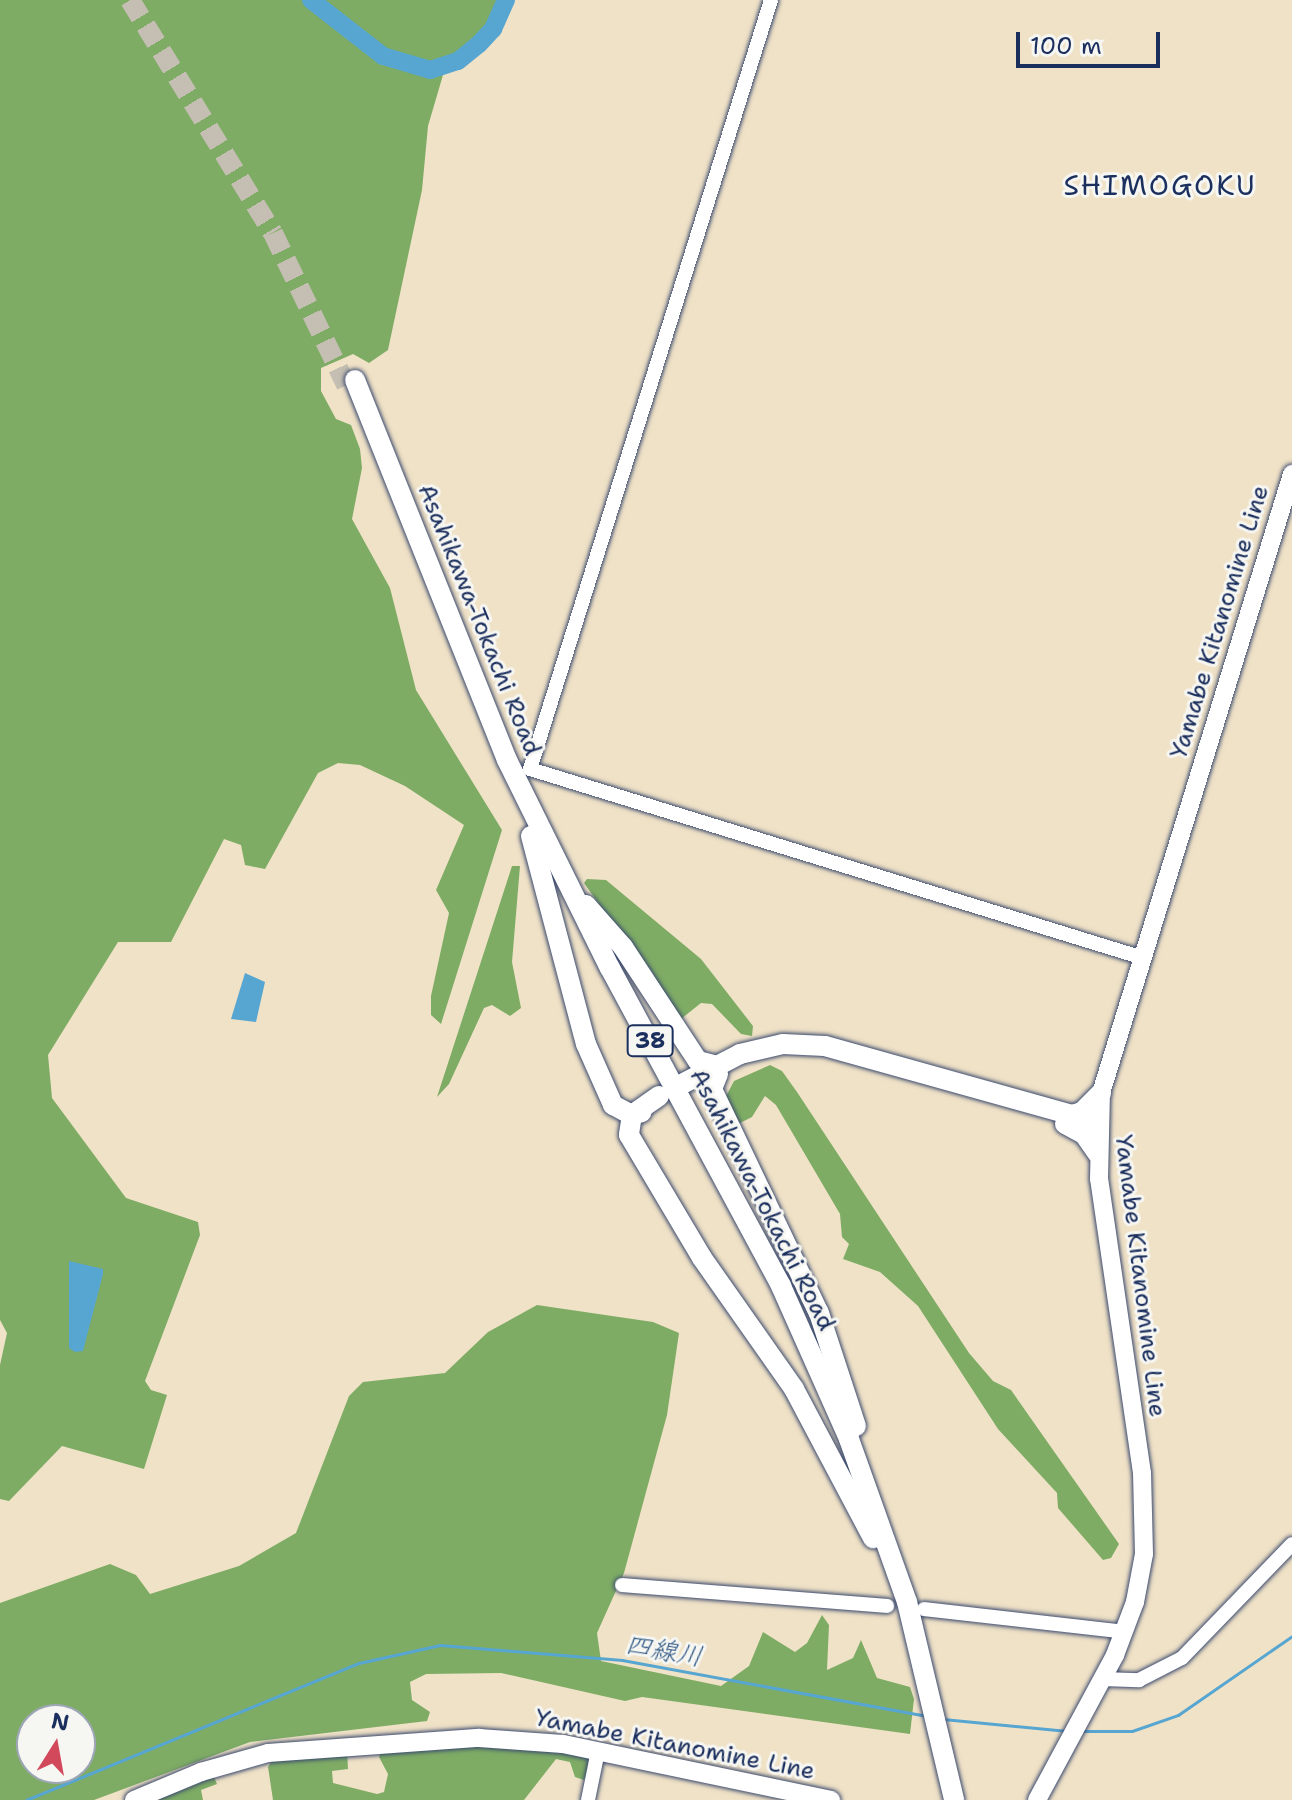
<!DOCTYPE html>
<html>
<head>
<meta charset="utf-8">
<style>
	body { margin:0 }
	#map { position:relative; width:1292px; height:1800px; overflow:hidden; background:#f0e2c7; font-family:"Shantell Sans","Klee One",sans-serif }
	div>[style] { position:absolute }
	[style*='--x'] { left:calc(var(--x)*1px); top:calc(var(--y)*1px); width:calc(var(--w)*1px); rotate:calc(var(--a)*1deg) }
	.forest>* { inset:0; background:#7eac65 }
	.water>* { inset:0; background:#57a6d1 }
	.stream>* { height:3px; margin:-1.5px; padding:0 1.5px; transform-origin:1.5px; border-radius:1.5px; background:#57a6d1 }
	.river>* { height:18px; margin:-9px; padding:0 9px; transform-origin:9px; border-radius:9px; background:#57a6d1 }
	.highway-tunnel>* { height:20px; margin-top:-10px; transform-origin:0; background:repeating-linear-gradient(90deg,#c5beb2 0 20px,transparent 0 30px) }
	.roads { filter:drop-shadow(0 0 2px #3b4a6e) drop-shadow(0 0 2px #3b4a6e) }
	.minor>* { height:14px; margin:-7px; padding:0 7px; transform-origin:7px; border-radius:7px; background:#fff }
	.major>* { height:18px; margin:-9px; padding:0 9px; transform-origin:9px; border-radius:9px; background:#fff }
	.highway>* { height:20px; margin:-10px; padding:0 10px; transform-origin:10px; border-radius:10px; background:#fff }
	span { translate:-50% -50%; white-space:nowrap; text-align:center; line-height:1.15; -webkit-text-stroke:6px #f6f6f2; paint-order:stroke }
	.shield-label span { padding:2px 6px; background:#f6f6f2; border:2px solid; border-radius:6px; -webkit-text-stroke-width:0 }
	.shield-label { font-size:22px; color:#1b2f5e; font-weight:700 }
	.street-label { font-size:24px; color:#1b2f5e }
	.water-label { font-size:26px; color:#305986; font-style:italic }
	.quarter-label { font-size:28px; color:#1b2f5e; letter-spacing:2px }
	.north { position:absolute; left:16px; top:1704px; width:80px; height:80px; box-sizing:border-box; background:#f6f6f2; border:2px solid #9ea6b7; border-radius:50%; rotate:11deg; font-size:22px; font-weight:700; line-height:32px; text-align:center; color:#1b2f5e }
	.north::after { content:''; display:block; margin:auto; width:28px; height:36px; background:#d1495b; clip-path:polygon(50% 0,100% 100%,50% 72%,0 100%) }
	.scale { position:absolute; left:1016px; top:32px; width:144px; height:36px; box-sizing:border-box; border:4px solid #1b2f5e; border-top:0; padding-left:10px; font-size:24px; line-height:28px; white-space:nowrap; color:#1b2f5e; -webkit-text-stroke:6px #f6f6f2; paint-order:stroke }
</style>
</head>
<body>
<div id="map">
	<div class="forest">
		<div style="clip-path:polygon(0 0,499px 0,492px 17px,443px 75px,428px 126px,422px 190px,388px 350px,369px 363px,353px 354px,321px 368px,321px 391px,336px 419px,351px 425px,360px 449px,362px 468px,352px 519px,390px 588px,416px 690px,502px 830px,441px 1024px,431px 1015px,431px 996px,449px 913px,436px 890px,464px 825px,405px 786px,360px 765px,338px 763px,318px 773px,265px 869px,245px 865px,241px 845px,224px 839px,171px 942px,118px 942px,48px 1055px,52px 1098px,126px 1198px,198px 1222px,200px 1235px,145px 1381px,151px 1390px,167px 1395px,144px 1469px,62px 1446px,9px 1501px,0 1499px,0 1365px,7px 1333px,0 1320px)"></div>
		<div style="clip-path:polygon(512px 866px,520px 866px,512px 962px,521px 1008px,510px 1016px,492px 1005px,484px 1008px,449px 1084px,437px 1097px)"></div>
		<div style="clip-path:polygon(587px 879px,606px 880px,701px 959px,753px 1026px,752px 1036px,741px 1034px,712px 1004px,701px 1003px,681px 1019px,584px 883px)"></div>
		<div style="clip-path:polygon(770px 1065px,782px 1071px,797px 1092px,969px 1353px,993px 1381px,1011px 1390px,1119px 1544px,1111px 1558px,1103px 1560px,1058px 1508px,1057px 1493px,998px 1429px,918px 1306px,880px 1272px,843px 1259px,849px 1244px,842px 1237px,840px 1214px,776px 1105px,765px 1096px,752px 1117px,740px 1123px,724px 1100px,734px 1081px)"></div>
		<div style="clip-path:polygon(evenodd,537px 1305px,653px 1322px,679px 1333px,667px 1415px,624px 1573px,597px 1633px,601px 1661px,721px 1686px,749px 1666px,763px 1632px,795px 1652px,807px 1643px,822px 1615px,829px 1625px,827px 1670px,853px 1658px,861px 1640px,877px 1678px,910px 1687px,914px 1699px,910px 1734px,642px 1697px,625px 1701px,501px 1673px,426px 1674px,410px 1682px,412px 1700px,430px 1712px,427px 1721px,250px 1742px,94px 1800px,0 1800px,0 1603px,110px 1564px,136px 1575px,150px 1594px,239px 1566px,296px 1533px,349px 1396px,363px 1382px,445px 1373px,488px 1332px,537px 1305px,32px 1720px,80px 1720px,80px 1768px,32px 1768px,32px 1720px)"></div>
		<div style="clip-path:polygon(462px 1745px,588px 1755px,588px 1770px,584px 1780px,575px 1777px,570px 1762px,556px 1759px,524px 1800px,273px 1800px,268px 1767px,273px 1759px,347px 1750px,348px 1769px,332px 1771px,333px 1783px,377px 1794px,384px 1792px,388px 1774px,379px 1757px,382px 1750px)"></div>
		<div style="clip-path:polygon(214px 1777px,217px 1784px,201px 1790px,203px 1800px,157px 1800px)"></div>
	</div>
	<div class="water">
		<div style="clip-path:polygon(245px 973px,265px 982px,256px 1022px,231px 1019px)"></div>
		<div style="clip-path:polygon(69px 1261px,103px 1269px,103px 1274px,83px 1351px,75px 1352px,69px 1348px)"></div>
	</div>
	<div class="stream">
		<div style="--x:943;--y:1719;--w:125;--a:5.5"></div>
		<div style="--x:1082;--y:1731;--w:50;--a:0"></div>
		<div style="--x:1132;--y:1731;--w:49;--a:-19.2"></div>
		<div style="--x:1178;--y:1715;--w:139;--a:-34.7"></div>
		<div style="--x:26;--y:1800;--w:360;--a:-22.4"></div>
		<div style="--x:359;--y:1663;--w:83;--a:-12.5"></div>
		<div style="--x:440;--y:1645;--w:183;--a:4.7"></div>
		<div style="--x:622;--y:1660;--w:310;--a:10.4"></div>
	</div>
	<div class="river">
		<div style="--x:311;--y:0;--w:91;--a:37.9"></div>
		<div style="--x:383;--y:56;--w:49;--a:16.6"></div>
		<div style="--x:430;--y:70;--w:29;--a:-18"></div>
		<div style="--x:458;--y:61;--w:27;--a:-39"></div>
		<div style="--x:479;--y:44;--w:21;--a:-47"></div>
		<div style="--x:493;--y:29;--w:32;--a:-66"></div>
	</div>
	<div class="highway-tunnel">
		<div style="--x:130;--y:0;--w:273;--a:58.5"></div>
		<div style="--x:273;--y:233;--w:169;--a:64.3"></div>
	</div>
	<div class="roads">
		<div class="minor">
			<div style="--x:771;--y:0;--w:806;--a:107.4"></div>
			<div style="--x:530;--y:769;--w:638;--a:17.13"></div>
			<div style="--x:622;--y:1585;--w:266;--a:4.5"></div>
			<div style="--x:924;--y:1609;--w:202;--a:6.5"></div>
			<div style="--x:1102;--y:1679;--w:37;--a:2"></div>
			<div style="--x:1139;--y:1680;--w:48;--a:-27.1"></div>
			<div style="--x:1182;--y:1658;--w:158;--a:-46"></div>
			<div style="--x:588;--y:1800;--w:50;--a:-78.5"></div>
		</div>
		<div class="major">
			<div style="--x:134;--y:1800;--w:73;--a:-22.7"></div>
			<div style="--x:201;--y:1772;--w:70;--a:-15.8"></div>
			<div style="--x:268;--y:1753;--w:212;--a:-4.1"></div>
			<div style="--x:479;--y:1738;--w:84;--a:4.1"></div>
			<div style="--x:563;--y:1744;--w:274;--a:11.8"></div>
			<div style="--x:1037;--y:1800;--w:165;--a:-61.7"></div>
			<div style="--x:1115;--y:1655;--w:57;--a:-69.3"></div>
			<div style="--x:1135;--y:1602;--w:49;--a:-79.4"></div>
			<div style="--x:1144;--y:1554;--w:81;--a:-91.4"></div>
			<div style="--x:1142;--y:1473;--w:297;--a:-98.3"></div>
			<div style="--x:1099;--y:1179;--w:86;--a:-88.7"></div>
			<div style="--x:1101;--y:1093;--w:648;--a:-72.85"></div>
		</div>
		<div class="highway">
			<div style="--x:355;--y:380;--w:409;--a:68.2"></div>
			<div style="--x:507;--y:760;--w:232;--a:63.7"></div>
			<div style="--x:610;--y:968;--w:361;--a:61.7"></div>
			<div style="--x:781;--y:1286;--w:167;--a:66"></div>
			<div style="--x:849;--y:1439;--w:173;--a:70.4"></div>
			<div style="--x:907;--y:1602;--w:204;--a:76.6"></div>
			<div style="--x:531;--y:836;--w:215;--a:75.2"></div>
			<div style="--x:586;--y:1044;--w:67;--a:66.1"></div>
			<div style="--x:613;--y:1105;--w:21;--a:28"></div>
			<div style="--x:632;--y:1115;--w:10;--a:-17"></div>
			<div style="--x:586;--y:905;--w:56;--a:48.6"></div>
			<div style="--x:623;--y:947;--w:136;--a:56.7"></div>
			<div style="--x:698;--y:1061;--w:16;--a:14"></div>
			<div style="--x:718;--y:1074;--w:16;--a:112"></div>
			<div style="--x:712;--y:1089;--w:248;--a:64.5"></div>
			<div style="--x:819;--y:1313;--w:119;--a:71.9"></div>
			<div style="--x:684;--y:1083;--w:63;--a:-27.4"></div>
			<div style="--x:740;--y:1054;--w:44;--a:-13.1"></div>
			<div style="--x:783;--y:1044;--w:42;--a:2.7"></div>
			<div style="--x:825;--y:1046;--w:282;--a:15.6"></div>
			<div style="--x:659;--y:1096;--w:33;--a:145"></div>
			<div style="--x:632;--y:1115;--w:20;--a:99"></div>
			<div style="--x:629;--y:1135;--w:143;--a:59.3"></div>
			<div style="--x:702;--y:1258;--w:160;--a:54.9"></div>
			<div style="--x:794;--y:1389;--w:169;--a:62.1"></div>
			<div style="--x:1068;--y:1116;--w:15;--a:-16"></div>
			<div style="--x:1082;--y:1112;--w:27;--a:-45"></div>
			<div style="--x:1065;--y:1124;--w:21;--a:28"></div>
			<div style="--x:1084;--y:1134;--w:24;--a:55"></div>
		</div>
	</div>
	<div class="shield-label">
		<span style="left:650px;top:1041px">38</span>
	</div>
	<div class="street-label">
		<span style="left:479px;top:620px;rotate:68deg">Asahikawa-Tokachi Road</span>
		<span style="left:1220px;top:622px;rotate:-73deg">Yamabe Kitanomine Line</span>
		<span style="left:762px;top:1200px;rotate:63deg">Asahikawa-Tokachi Road</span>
		<span style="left:1140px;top:1276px;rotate:83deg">Yamabe Kitanomine Line</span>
		<span style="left:675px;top:1745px;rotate:11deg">Yamabe Kitanomine Line</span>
	</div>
	<div class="water-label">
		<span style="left:664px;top:1650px;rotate:10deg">四線川</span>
	</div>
	<div class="quarter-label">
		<span style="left:1160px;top:185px">SHIMOGOKU</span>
	</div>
	<div class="north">N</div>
	<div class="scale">100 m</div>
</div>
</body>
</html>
